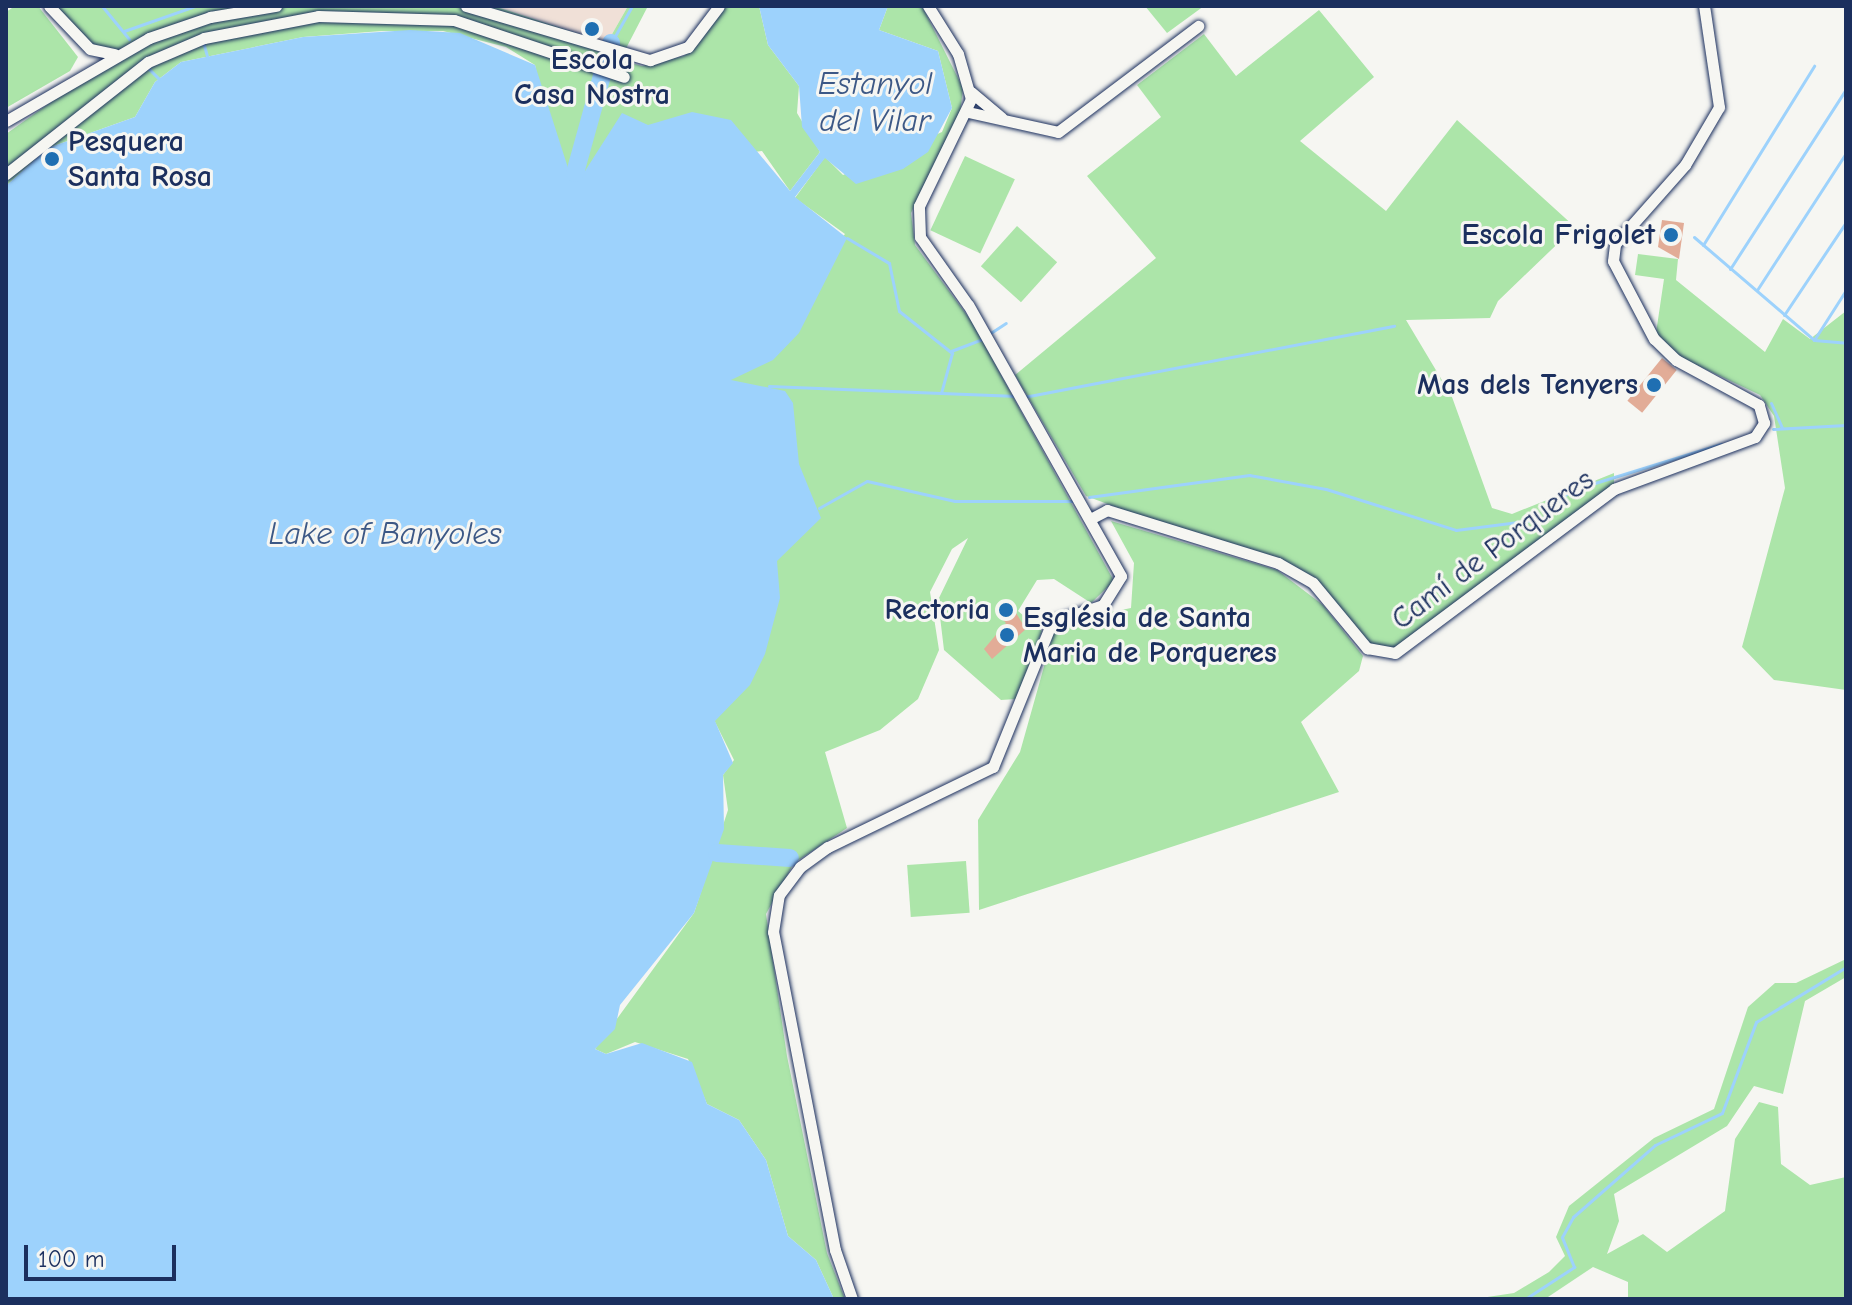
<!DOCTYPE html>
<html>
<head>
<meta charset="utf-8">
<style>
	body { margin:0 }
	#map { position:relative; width:1852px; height:1305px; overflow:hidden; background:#f6f6f2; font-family:"Comic Neue",sans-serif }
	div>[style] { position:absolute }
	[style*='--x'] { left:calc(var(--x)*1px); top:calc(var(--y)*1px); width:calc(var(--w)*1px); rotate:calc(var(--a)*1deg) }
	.built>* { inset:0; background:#f0e0d7 }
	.green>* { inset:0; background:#ace5a9; transform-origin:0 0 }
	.water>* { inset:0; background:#9dd2fc }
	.stream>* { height:3px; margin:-1.5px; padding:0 1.5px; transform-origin:1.5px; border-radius:1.5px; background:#9dd2fc }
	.river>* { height:18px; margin:-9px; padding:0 9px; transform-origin:9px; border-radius:9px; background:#9dd2fc }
	.building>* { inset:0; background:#e2ac97; transform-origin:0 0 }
	.roads { filter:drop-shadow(0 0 2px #1b2f5e) drop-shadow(0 0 2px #1b2f5e) }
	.street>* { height:11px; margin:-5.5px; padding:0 5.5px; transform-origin:5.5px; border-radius:5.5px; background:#f6f6f2 }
	.dots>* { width:22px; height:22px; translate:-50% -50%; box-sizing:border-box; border:4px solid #f6f6f2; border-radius:50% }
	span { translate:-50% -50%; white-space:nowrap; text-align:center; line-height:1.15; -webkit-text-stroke:6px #f6f6f2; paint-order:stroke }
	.poi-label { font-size:30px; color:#1b2f5e; font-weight:700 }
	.left { translate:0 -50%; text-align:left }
	.right { translate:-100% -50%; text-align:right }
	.street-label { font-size:30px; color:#1b2f5e }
	.water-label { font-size:32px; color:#3c5886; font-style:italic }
	.frame { position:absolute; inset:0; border:8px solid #1b2f5e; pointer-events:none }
	.scale { position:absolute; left:24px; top:1245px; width:152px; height:36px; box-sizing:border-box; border:4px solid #1b2f5e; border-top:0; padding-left:10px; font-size:24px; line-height:28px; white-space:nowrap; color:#1b2f5e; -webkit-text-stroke:6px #f6f6f2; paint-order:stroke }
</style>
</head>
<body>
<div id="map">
	<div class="built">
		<div style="clip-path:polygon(494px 6px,628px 6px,607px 43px)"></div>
	</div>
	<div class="green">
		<div style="clip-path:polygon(15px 6px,38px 6px,78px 57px,70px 71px,6px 108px,6px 12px)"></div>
		<div style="clip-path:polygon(54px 6px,494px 6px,607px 43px,628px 6px,648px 6px,620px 60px,642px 66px,684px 56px,725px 6px,759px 6px,768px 45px,799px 86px,797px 113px,820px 152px,790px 191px,762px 151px,558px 175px,535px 65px,506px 47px,443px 31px,382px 31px,303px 37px,181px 62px,155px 82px,135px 117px,48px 148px,6px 186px,6px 134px,106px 63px)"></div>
		<div style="clip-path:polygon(888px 6px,922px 6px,963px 88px,960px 115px,911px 213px,915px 245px,972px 322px,1114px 581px,1091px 603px,1054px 579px,1037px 580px,1018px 611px,1042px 631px,1016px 699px,1001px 700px,944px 650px,938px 600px,968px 538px,952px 549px,930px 592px,939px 650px,918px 699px,880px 730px,825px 752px,847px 828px,794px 863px,766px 914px,787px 1056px,827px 1253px,845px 1299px,834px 1299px,816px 1260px,788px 1236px,766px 1160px,739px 1120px,707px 1104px,688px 1059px,635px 1042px,606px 1054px,595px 1049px,694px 913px,728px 810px,723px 775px,734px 760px,715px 722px,722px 382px,845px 234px,795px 198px,825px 157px,843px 175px,942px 132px,952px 108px,938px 51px,879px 30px)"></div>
		<div style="clip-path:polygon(1145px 6px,1204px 6px,1167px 33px)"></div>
		<div style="clip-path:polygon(1319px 10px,1374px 77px,1300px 141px,1386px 211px,1457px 120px,1575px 227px,1498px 301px,1490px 318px,1406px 320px,1452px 397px,1492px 508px,1512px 514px,1614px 473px,1614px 484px,1394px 649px,1369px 645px,1315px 581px,1086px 496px,1015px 375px,1156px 258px,1087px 176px,1161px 117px,1137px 85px,1204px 34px,1236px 76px)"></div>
		<div style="left:965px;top:156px;width:55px;height:82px;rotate:25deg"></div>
		<div style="left:1017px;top:226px;width:54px;height:54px;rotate:42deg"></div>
		<div style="clip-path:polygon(1638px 254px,1678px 259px,1676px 280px,1765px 352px,1783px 319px,1810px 339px,1846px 311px,1846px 690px,1774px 680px,1742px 647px,1785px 488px,1774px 416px,1760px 395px,1682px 358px,1656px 333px,1664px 279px,1635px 275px)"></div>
		<div style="clip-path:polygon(1111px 521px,1277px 570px,1323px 605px,1363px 656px,1359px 671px,1301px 722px,1339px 792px,979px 910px,978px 820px,1020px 752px,1054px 631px,1058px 623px,1131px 608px,1134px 563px)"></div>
		<div style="left:966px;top:861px;width:52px;height:59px;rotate:86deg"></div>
		<div style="clip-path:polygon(1846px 959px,1846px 977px,1805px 1001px,1783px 1094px,1754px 1086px,1727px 1126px,1614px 1194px,1619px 1221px,1607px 1254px,1643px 1234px,1667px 1252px,1725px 1211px,1735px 1139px,1759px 1102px,1778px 1107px,1781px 1164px,1810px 1185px,1846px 1177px,1846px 1299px,1628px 1299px,1628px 1282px,1593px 1267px,1545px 1299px,1474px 1299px,1514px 1293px,1549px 1272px,1565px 1256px,1556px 1237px,1569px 1206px,1654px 1138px,1714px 1109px,1748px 1007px,1775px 983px,1796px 983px)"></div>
	</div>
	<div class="water">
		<div style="clip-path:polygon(759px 6px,888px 6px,879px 30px,938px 51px,952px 108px,928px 152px,903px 169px,856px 184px,825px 158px,795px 197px,847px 238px,799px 333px,773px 360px,731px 380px,785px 391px,793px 403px,799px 464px,821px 518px,777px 561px,780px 598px,765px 654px,750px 685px,715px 721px,733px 763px,723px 775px,724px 829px,694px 913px,620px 1005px,615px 1029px,595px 1049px,606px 1054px,642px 1043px,692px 1062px,707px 1104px,739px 1120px,766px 1160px,788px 1236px,816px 1260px,834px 1299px,6px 1299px,6px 186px,48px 148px,135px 117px,155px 82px,181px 62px,303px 37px,410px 30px,460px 33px,535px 65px,569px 171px,585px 171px,622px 113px,648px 125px,692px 112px,731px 120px,790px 191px,820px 152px,802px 127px,799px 86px,768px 45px)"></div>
	</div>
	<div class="stream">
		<div style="--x:102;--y:6;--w:43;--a:50.7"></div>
		<div style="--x:124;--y:31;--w:75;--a:-19.4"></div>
		<div style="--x:203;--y:42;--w:15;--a:74"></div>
		<div style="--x:611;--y:43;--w:43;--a:-60.4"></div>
		<div style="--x:141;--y:61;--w:25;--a:45"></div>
		<div style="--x:1694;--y:237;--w:158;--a:40.6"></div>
		<div style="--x:1814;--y:340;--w:32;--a:5"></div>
		<div style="--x:847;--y:238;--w:49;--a:30.8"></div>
		<div style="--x:889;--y:263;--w:49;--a:78.2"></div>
		<div style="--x:899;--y:311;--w:68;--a:38.4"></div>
		<div style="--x:952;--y:353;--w:41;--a:105.4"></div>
		<div style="--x:941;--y:393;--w:76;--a:2.3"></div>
		<div style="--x:1703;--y:245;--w:211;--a:-58.2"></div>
		<div style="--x:1730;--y:269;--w:214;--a:-57.2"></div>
		<div style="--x:1757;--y:290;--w:163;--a:-57"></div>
		<div style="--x:1784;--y:315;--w:112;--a:-56.3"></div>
		<div style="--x:989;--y:334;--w:20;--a:-33"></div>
		<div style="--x:1814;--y:340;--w:59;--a:-57.4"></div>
		<div style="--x:951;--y:351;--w:34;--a:-21"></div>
		<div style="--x:769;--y:386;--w:172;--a:2.3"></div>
		<div style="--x:1024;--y:397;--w:377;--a:-10.9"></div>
		<div style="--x:1771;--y:403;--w:27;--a:66"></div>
		<div style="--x:1773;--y:429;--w:73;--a:-3.1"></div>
		<div style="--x:1089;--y:497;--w:162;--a:-7.8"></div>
		<div style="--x:1249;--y:475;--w:78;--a:10.3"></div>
		<div style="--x:1326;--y:489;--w:136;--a:17.5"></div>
		<div style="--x:1456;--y:530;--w:87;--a:-7.3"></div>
		<div style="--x:1542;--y:519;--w:39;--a:-46"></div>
		<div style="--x:1569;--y:491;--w:159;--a:-17.2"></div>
		<div style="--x:819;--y:508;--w:55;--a:-29.4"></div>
		<div style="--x:867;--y:481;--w:90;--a:12.8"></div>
		<div style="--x:955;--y:501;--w:119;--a:0"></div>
		<div style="--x:1525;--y:1299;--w:59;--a:-33.1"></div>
		<div style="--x:1574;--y:1267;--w:32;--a:-112"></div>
		<div style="--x:1562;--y:1237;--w:23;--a:-61"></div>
		<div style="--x:1573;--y:1217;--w:109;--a:-41.3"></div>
		<div style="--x:1655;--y:1145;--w:74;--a:-25.5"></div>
		<div style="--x:1722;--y:1113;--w:97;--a:-69.5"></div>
		<div style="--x:1756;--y:1022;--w:105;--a:-31.4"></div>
	</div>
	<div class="river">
		<div style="--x:575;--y:173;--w:135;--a:-74.5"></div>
		<div style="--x:717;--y:853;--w:73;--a:3.9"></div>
	</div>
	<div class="building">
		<div style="clip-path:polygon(1662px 220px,1684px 223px,1679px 259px,1658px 247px)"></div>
		<div style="left:1662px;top:358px;width:19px;height:55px;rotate:39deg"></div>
		<div style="clip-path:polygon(1008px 600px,1026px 629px,992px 659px,984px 649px,1006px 623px,996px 612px)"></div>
	</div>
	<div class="roads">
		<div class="street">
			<div style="--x:49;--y:6;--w:59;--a:46.4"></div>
			<div style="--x:90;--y:49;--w:25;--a:12"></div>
			<div style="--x:466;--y:6;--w:192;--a:16.4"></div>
			<div style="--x:650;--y:60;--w:40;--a:-18.9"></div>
			<div style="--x:688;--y:47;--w:51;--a:-52.9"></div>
			<div style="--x:971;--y:92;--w:40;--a:40"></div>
			<div style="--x:968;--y:112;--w:92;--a:12.5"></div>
			<div style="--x:1058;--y:132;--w:176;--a:-37.1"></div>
			<div style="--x:6;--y:121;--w:165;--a:-30.1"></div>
			<div style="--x:149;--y:38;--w:65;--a:-19"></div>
			<div style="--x:210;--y:17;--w:67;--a:-9.5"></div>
			<div style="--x:6;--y:174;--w:181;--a:-38.3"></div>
			<div style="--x:148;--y:62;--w:61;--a:-23.2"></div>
			<div style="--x:204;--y:38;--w:116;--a:-10.9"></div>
			<div style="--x:318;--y:16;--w:136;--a:1.7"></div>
			<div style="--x:454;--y:20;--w:179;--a:18.5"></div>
			<div style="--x:1092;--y:518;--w:17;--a:-28"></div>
			<div style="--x:1107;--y:510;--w:179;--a:17.2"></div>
			<div style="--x:1278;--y:563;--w:40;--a:29.7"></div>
			<div style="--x:1313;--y:583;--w:85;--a:50.3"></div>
			<div style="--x:1367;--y:648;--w:28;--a:10"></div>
			<div style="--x:1395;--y:653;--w:274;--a:-36.8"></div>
			<div style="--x:1614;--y:489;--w:150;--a:-20.2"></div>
			<div style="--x:1755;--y:437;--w:17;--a:-57"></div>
			<div style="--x:1764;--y:423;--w:19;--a:-106"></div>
			<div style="--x:1759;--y:405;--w:94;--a:-151.5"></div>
			<div style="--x:1676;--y:360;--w:30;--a:-136"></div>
			<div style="--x:1654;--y:339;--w:88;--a:-117.7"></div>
			<div style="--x:1613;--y:261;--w:17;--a:-83"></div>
			<div style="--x:1615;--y:244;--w:106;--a:-48.5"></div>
			<div style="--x:1685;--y:165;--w:67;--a:-59.6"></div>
			<div style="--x:1719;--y:107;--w:102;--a:-98.4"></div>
			<div style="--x:852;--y:1299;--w:52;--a:-109.1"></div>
			<div style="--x:835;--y:1250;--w:324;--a:-101"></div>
			<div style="--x:773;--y:932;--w:37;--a:-81"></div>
			<div style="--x:779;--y:895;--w:35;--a:-53"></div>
			<div style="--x:800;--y:867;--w:34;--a:-36"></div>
			<div style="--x:828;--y:847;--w:183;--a:-25.9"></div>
			<div style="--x:993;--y:767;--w:157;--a:-67.9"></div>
			<div style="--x:1052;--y:622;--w:54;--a:-18.4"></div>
			<div style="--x:1103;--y:605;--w:34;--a:-58"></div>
			<div style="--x:1121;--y:576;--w:311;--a:-119.4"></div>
			<div style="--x:968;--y:305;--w:83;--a:-125.2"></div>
			<div style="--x:920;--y:237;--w:31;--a:-92"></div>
			<div style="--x:919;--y:206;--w:119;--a:-64.1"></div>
			<div style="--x:971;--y:99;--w:47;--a:-106.1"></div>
			<div style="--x:958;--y:54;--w:57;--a:-122"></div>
		</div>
	</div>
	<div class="dots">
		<div style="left:592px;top:29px;background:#1f6fb2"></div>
		<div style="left:52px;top:159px;background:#1f6fb2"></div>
		<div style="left:1671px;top:235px;background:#1f6fb2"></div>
		<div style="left:1654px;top:385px;background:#1f6fb2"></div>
		<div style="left:1006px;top:610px;background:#1f6fb2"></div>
		<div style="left:1007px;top:635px;background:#1f6fb2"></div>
	</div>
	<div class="poi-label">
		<span style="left:592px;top:77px">Escola<br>Casa Nostra</span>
		<span class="left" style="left:68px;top:159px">Pesquera<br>Santa Rosa</span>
		<span class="right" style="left:1655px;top:235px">Escola Frigolet</span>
		<span class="right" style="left:1638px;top:385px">Mas dels Tenyers</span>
		<span class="right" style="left:990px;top:610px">Rectoria</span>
		<span class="left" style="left:1023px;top:635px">Església de Santa<br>Maria de Porqueres</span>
	</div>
	<div class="street-label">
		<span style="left:1493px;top:550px;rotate:-37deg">Camí de Porqueres</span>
	</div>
	<div class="water-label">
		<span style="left:875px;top:103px">Estanyol<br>del Vilar</span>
		<span style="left:385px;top:534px">Lake of Banyoles</span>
	</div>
	<div class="frame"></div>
	<div class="scale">100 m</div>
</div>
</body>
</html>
